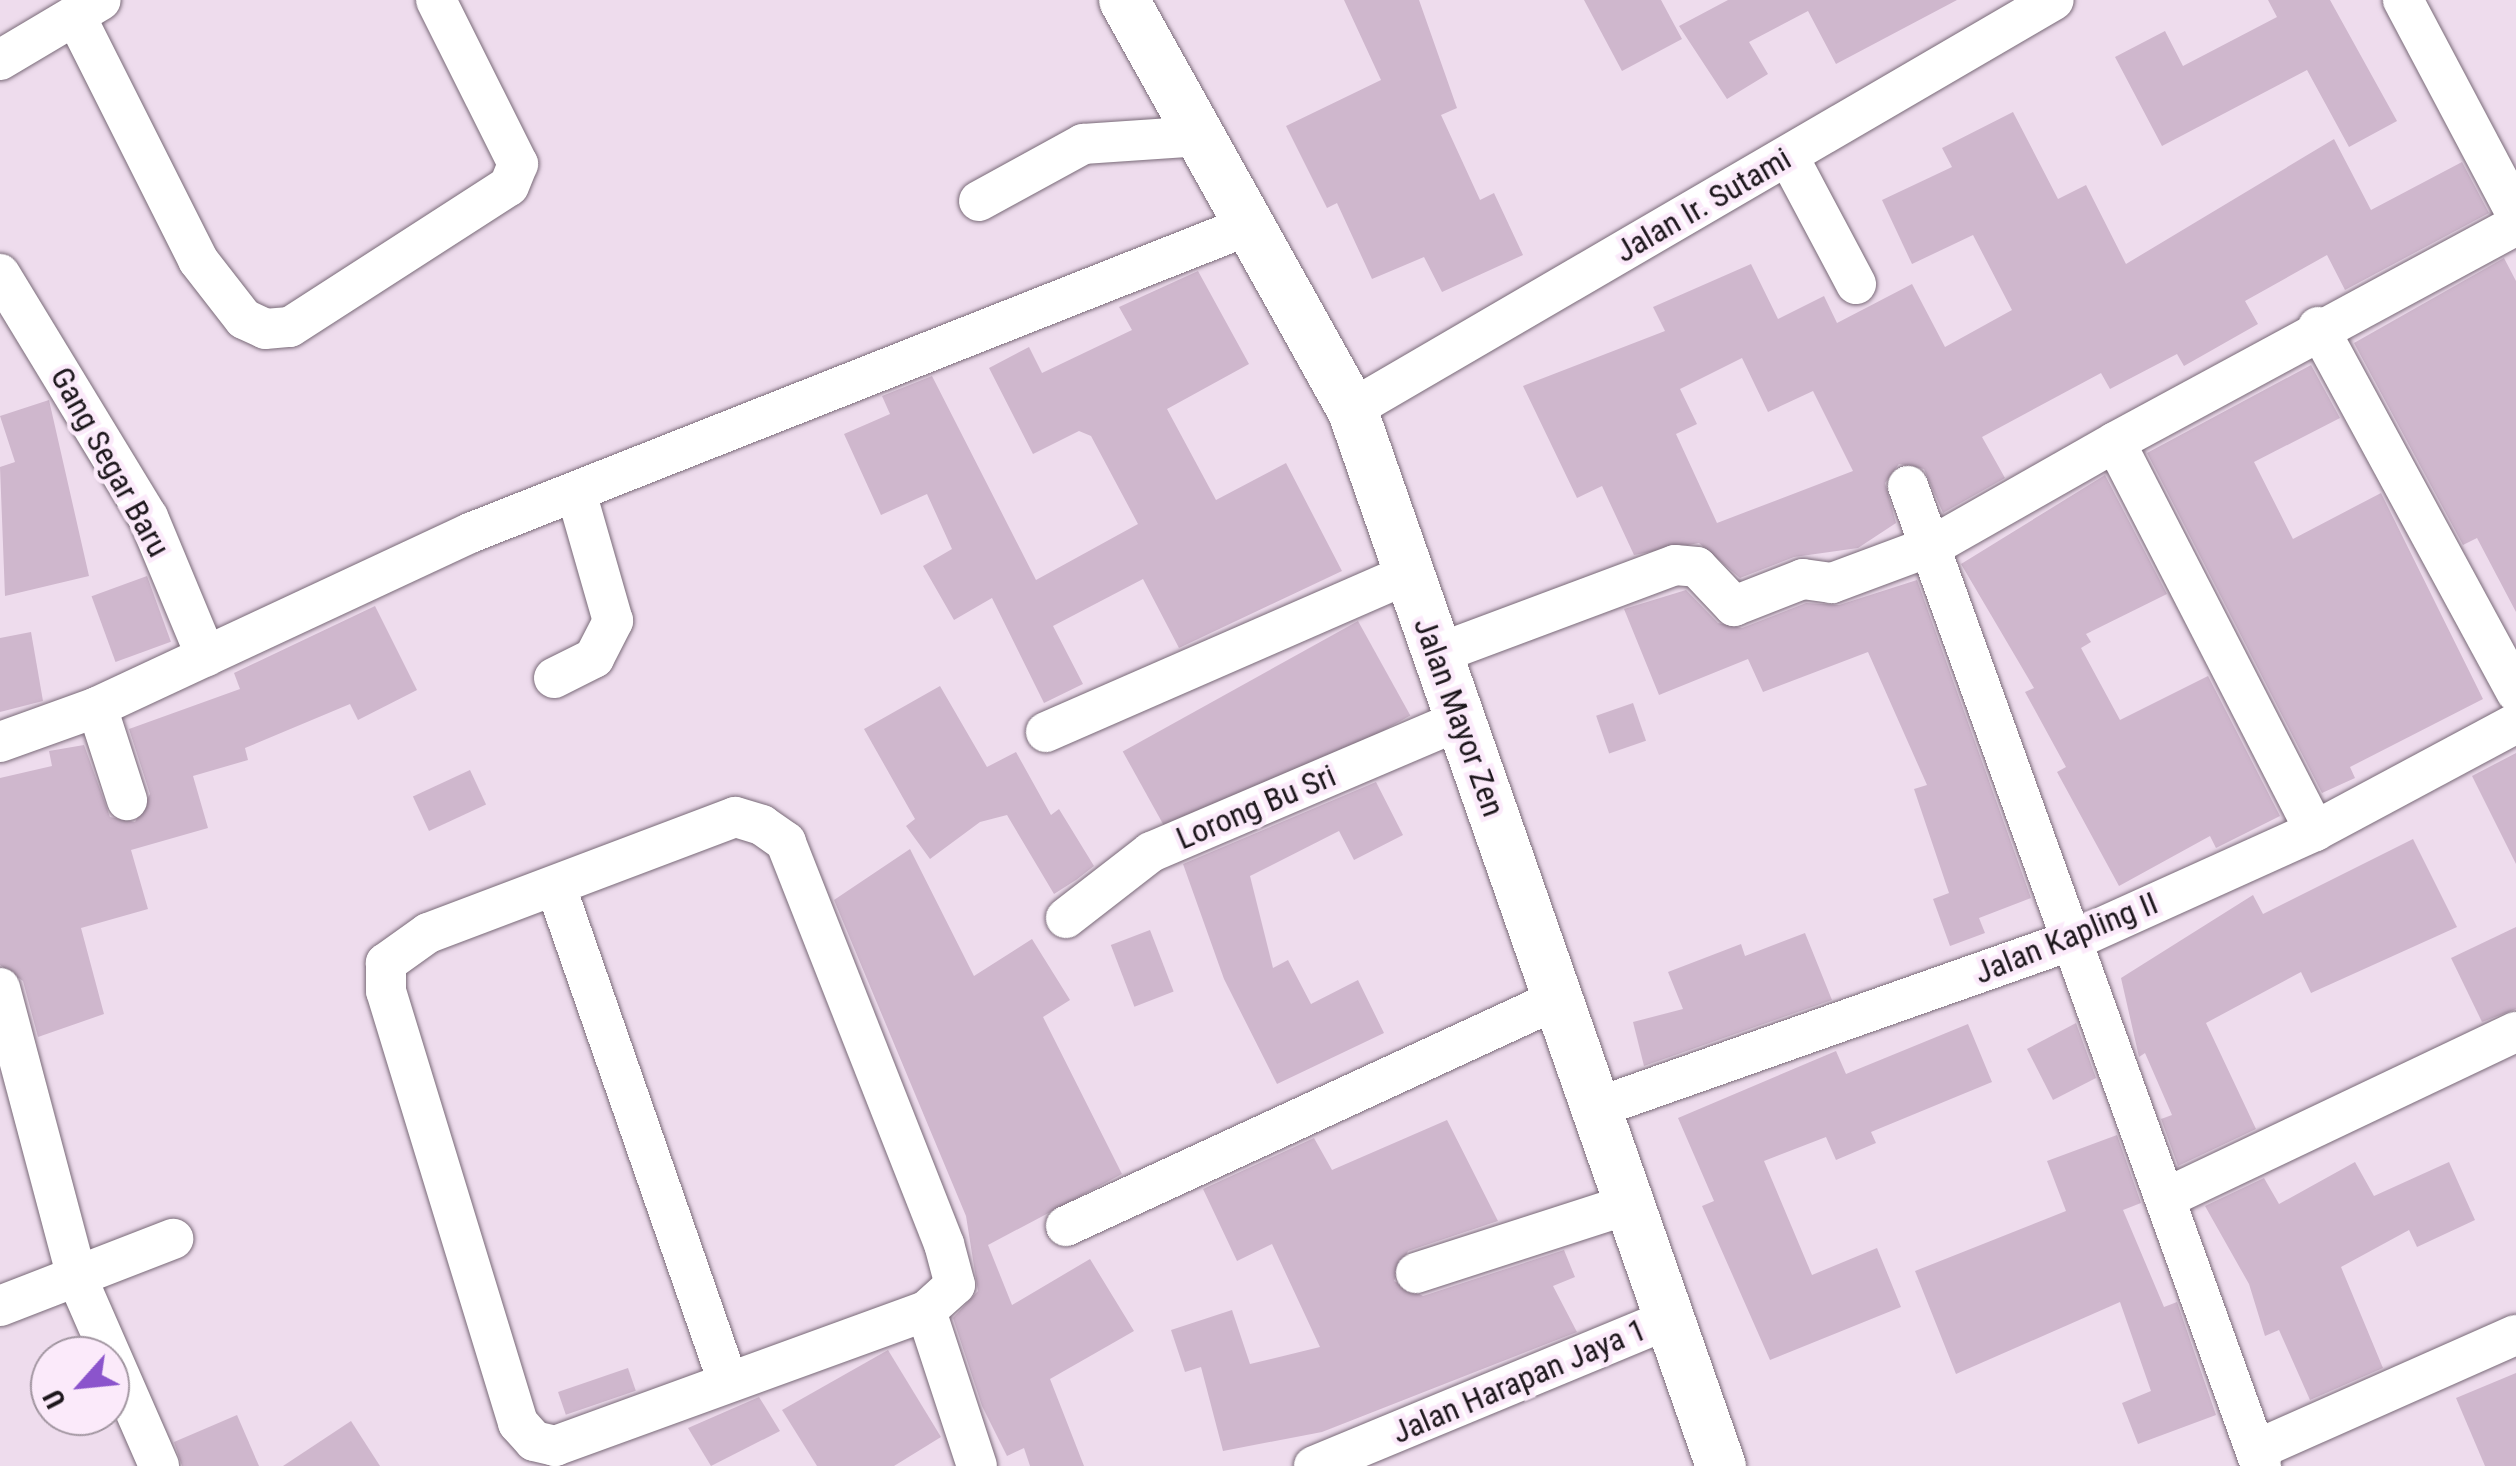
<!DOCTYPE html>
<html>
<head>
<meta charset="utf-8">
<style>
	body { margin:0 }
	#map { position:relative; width:2516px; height:1466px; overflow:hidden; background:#eedced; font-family:"Roboto Condensed",sans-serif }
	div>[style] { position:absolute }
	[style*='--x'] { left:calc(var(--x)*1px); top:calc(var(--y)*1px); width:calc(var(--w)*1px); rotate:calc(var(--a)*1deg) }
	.building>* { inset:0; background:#cfb7cd; transform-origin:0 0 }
	.roads { filter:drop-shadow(0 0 2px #796a78) drop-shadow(0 0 2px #796a78) }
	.minor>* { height:40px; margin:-20px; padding:0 20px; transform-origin:20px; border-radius:20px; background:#fff }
	.tertiary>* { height:50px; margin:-25px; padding:0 25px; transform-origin:25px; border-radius:25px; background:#fff }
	span { translate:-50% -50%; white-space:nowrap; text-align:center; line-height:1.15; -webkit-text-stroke:9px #fbeafa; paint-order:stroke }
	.street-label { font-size:32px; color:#1d171c }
	.north { position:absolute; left:30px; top:1336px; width:100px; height:100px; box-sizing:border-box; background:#fbeafa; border:2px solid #a296a1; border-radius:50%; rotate:243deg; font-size:28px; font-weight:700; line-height:40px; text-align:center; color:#1d171c }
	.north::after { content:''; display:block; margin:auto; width:35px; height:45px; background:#8b54cc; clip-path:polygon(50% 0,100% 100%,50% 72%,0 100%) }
</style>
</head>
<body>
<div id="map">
	<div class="building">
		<div style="clip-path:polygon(1344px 0,1419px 0,1457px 108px,1441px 115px,1480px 200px,1494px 193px,1523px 255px,1442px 292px,1424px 257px,1372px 279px,1337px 203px,1327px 208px,1286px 126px,1381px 80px)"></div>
		<div style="clip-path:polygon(1584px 0,1661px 0,1682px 39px,1622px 71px)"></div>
		<div style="clip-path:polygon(1728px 0,1957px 0,1836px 64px,1808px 11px,1749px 42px,1768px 74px,1727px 99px,1679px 26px)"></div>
		<div style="clip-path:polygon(2268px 0,2330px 0,2397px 121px,2349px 147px,2307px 70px,2162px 146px,2115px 57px,2165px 31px,2183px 66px,2277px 17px)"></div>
		<div style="clip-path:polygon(evenodd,2013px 112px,2058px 199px,2086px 185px,2126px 264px,2334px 139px,2371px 210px,2462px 162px,2489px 213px,2345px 290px,2327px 255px,2245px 301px,2258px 324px,2184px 366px,2177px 354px,2110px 389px,2101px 373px,1982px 437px,2005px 478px,1943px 513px,1924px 469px,1899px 464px,1885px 483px,1896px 523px,1858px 548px,1794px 557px,1740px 578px,1699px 543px,1634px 555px,1602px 486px,1577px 498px,1523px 386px,1665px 331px,1653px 307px,1751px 264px,1778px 319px,1824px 296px,1837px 323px,1912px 284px,1945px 347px,2012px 310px,1973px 235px,1912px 264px,1882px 200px,1952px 167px,1942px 148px,2013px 112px,1742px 358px,1768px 412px,1813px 391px,1853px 471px,1717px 523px,1676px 434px,1697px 424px,1680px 389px,1742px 358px)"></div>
		<div style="clip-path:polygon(2504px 258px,2516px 281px,2516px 612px,2477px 538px,2463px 545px,2354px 343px)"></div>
		<div style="clip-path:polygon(1198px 271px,1249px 364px,1167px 409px,1216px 500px,1286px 463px,1342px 571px,1179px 648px,1143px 579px,1053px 626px,1083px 684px,1044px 703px,992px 598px,954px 620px,923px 566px,952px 549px,927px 494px,881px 515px,844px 434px,890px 414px,882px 396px,932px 376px,1036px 580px,1138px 524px,1091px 436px,1079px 431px,1033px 454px,989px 368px,1029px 347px,1042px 373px,1132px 330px,1119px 307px)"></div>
		<div style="clip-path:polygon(2311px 365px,2340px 418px,2254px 462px,2293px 539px,2381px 493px,2483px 699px,2350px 767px,2355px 778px,2322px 793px,2147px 453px)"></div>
		<div style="clip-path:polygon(49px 400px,89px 576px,5px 596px,0 467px,15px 462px,0 416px)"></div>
		<div style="clip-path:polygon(2105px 475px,2167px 594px,2086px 634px,2091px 642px,2081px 648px,2120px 720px,2208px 676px,2280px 816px,2216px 848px,2210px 836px,2119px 886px,2057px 772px,2066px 767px,2025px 692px,2034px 688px,1961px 564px)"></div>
		<div style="left:147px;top:576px;width:70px;height:59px;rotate:70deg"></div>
		<div style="clip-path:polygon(1917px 580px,2031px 898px,1979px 918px,1985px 933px,1950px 946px,1933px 899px,1949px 893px,1914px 789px,1927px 785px,1868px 652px,1763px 692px,1748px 659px,1659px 695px,1624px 609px,1686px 590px,1718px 623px,1742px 628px,1806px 603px,1839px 605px)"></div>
		<div style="clip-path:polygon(375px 606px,417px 690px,358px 720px,350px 704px,245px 748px,248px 760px,193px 776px,208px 828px,131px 850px,148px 909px,81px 928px,104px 1014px,38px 1037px,23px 981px,0 965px,0 778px,52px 766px,49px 751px,84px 745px,110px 817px,135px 822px,150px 794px,129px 729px,240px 689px,234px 673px)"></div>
		<div style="left:1358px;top:621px;width:108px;height:269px;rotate:61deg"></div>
		<div style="clip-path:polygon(31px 632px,43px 701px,0 712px,0 638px)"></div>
		<div style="clip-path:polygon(940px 686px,987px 767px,1016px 752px,1051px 815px,1059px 809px,1094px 866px,1076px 880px,1054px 894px,1007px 815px,980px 822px,930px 859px,906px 826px,915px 819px,864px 729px)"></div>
		<div style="left:1633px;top:703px;width:40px;height:39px;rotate:71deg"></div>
		<div style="clip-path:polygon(2516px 753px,2516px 864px,2472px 776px)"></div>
		<div style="left:470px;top:770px;width:38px;height:63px;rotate:65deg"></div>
		<div style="clip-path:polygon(1376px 782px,1403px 835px,1354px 860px,1339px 831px,1250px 876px,1273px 968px,1288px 960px,1311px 1004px,1358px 980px,1384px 1033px,1277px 1084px,1224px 979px,1183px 864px)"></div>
		<div style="clip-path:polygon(2413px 839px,2457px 927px,2311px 993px,2301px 972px,2206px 1023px,2256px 1129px,2178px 1166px,2161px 1119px,2172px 1115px,2145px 1053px,2139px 1057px,2121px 978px,2253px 895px,2263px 914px)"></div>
		<div style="clip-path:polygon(910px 849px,974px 976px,1032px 939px,1070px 1000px,1043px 1017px,1122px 1174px,988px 1245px,1012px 1305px,1090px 1259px,1134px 1331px,1050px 1379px,1084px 1466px,1030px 1466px,1024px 1448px,1007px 1456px,982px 1406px,953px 1318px,978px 1291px,966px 1216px,834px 900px)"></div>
		<div style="clip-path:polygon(2516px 927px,2516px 1009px,2482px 1022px,2451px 958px)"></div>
		<div style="left:1150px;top:930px;width:66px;height:42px;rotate:69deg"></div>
		<div style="clip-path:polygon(1805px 933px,1832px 1000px,1644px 1066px,1633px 1022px,1683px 1009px,1668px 972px,1741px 944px,1745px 956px)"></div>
		<div style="clip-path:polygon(2076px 1023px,2096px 1078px,2053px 1100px,2027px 1049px)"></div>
		<div style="clip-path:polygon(1968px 1024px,1992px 1082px,1871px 1132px,1876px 1143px,1836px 1160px,1826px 1137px,1764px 1161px,1812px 1275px,1877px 1248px,1901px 1307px,1770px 1360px,1702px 1206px,1714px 1201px,1678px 1118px,1836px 1051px,1846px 1074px)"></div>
		<div style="clip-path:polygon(1447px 1120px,1498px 1221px,1408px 1251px,1394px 1281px,1423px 1296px,1564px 1250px,1575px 1277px,1553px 1286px,1577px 1332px,1322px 1432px,1223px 1451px,1201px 1367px,1185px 1372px,1171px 1330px,1232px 1310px,1250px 1364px,1320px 1347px,1272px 1244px,1237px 1261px,1203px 1189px,1314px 1138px,1332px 1170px)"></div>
		<div style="clip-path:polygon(2117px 1135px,2141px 1203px,2123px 1210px,2164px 1307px,2177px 1302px,2216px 1415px,2138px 1444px,2122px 1403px,2151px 1391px,2120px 1302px,1956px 1374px,1915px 1271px,2066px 1211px,2047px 1161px)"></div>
		<div style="clip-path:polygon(2355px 1162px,2374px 1196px,2449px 1162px,2475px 1220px,2417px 1247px,2409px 1230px,2341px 1267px,2383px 1368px,2310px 1400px,2279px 1330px,2265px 1336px,2249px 1284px,2205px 1206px,2264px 1178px,2279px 1204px)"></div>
		<div style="clip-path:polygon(888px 1350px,941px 1437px,894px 1466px,817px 1466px,782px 1410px)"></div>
		<div style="left:628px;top:1368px;width:24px;height:74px;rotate:71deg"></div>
		<div style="clip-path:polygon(2516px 1373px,2516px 1466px,2485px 1466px,2456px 1398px)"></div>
		<div style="clip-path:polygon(759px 1397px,780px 1431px,711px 1466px,688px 1428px)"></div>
		<div style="clip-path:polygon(237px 1415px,259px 1466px,182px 1466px,174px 1442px)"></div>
		<div style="clip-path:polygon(351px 1421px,380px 1466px,283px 1466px)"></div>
	</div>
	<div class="roads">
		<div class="minor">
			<div style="--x:2403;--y:0;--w:241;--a:62.1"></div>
			<div style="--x:77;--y:19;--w:270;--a:63.3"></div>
			<div style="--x:198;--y:260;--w:75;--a:52.1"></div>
			<div style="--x:244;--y:319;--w:23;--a:25"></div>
			<div style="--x:265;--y:329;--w:25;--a:-5"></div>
			<div style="--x:290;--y:327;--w:260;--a:-32.8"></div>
			<div style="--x:509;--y:186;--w:24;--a:-68"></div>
			<div style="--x:518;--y:164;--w:183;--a:-116.6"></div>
			<div style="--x:0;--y:60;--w:117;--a:-30.7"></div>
			<div style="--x:1788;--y:156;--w:145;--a:62"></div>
			<div style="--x:979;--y:201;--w:119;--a:-28.7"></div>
			<div style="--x:1083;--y:144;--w:118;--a:-3.9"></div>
			<div style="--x:0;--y:274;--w:285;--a:58.7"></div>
			<div style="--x:148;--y:517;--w:151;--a:67.4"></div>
			<div style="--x:2318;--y:327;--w:415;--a:61.5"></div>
			<div style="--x:1352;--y:409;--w:812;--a:-30.23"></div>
			<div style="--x:1908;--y:486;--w:1042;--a:70.19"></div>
			<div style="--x:1437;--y:654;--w:254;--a:-20.5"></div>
			<div style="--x:1675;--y:565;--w:22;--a:5"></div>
			<div style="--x:1697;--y:567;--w:54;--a:46.5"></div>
			<div style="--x:1734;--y:606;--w:74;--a:-21.4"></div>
			<div style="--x:1803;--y:579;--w:29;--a:8"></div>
			<div style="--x:1832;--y:583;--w:109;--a:-20.4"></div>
			<div style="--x:1934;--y:545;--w:208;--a:-29.6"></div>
			<div style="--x:554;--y:678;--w:45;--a:-26.6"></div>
			<div style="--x:594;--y:658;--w:42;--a:-62.8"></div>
			<div style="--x:613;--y:621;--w:134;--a:-106"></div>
			<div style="--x:97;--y:707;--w:98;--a:72.1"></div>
			<div style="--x:1046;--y:732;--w:394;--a:-23.6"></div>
			<div style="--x:0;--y:742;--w:103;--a:-19.8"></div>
			<div style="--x:97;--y:707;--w:412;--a:-25"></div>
			<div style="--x:470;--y:533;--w:841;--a:-21.56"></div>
			<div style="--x:2315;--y:831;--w:437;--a:-117.2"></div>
			<div style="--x:2115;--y:442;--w:456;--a:-28.4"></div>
			<div style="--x:557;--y:890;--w:518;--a:70.83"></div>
			<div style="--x:1066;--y:918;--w:108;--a:-37.8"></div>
			<div style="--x:1151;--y:852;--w:337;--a:-23.1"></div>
			<div style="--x:0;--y:988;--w:300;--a:75.1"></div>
			<div style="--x:77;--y:1278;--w:205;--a:66.4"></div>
			<div style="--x:1596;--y:1108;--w:511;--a:-19.43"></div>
			<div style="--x:2078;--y:938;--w:260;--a:-24.3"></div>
			<div style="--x:2315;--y:831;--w:228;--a:-28.2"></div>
			<div style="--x:2168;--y:1197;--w:385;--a:-25.4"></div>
			<div style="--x:1066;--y:1226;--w:542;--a:-24.77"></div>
			<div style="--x:1416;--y:1273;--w:224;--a:-17.9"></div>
			<div style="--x:0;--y:1306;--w:186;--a:-21.2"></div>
			<div style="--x:926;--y:1311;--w:39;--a:-42"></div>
			<div style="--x:955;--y:1285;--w:42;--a:-105"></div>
			<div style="--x:944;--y:1244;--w:432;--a:-111.5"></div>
			<div style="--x:786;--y:842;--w:29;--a:-145"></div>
			<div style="--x:762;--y:825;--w:28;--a:-163"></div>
			<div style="--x:735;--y:817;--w:328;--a:159.3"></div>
			<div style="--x:428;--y:933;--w:52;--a:144.5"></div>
			<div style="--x:386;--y:963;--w:28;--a:90"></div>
			<div style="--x:386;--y:991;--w:452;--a:73"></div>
			<div style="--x:518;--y:1423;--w:24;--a:48"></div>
			<div style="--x:534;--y:1441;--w:22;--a:13"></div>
			<div style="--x:555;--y:1446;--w:395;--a:-20"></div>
			<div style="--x:926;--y:1311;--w:163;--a:71.8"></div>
			<div style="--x:2256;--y:1450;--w:284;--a:-23.9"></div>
			<div style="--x:1314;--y:1466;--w:384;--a:-22.5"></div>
		</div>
		<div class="tertiary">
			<div style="--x:1124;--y:0;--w:468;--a:60.9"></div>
			<div style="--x:1352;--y:409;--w:1120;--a:70.76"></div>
		</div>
	</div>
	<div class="street-label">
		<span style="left:1703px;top:205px;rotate:-30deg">Jalan Ir. Sutami</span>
		<span style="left:110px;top:462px;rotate:61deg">Gang Segar Baru</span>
		<span style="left:1459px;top:717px;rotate:70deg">Jalan Mayor Zen</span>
		<span style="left:1256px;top:807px;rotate:-23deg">Lorong Bu Sri</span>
		<span style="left:2066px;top:938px;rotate:-22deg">Jalan Kapling II</span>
		<span style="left:1519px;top:1381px;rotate:-23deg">Jalan Harapan Jaya 1</span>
	</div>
	<div class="north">U</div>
</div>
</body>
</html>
